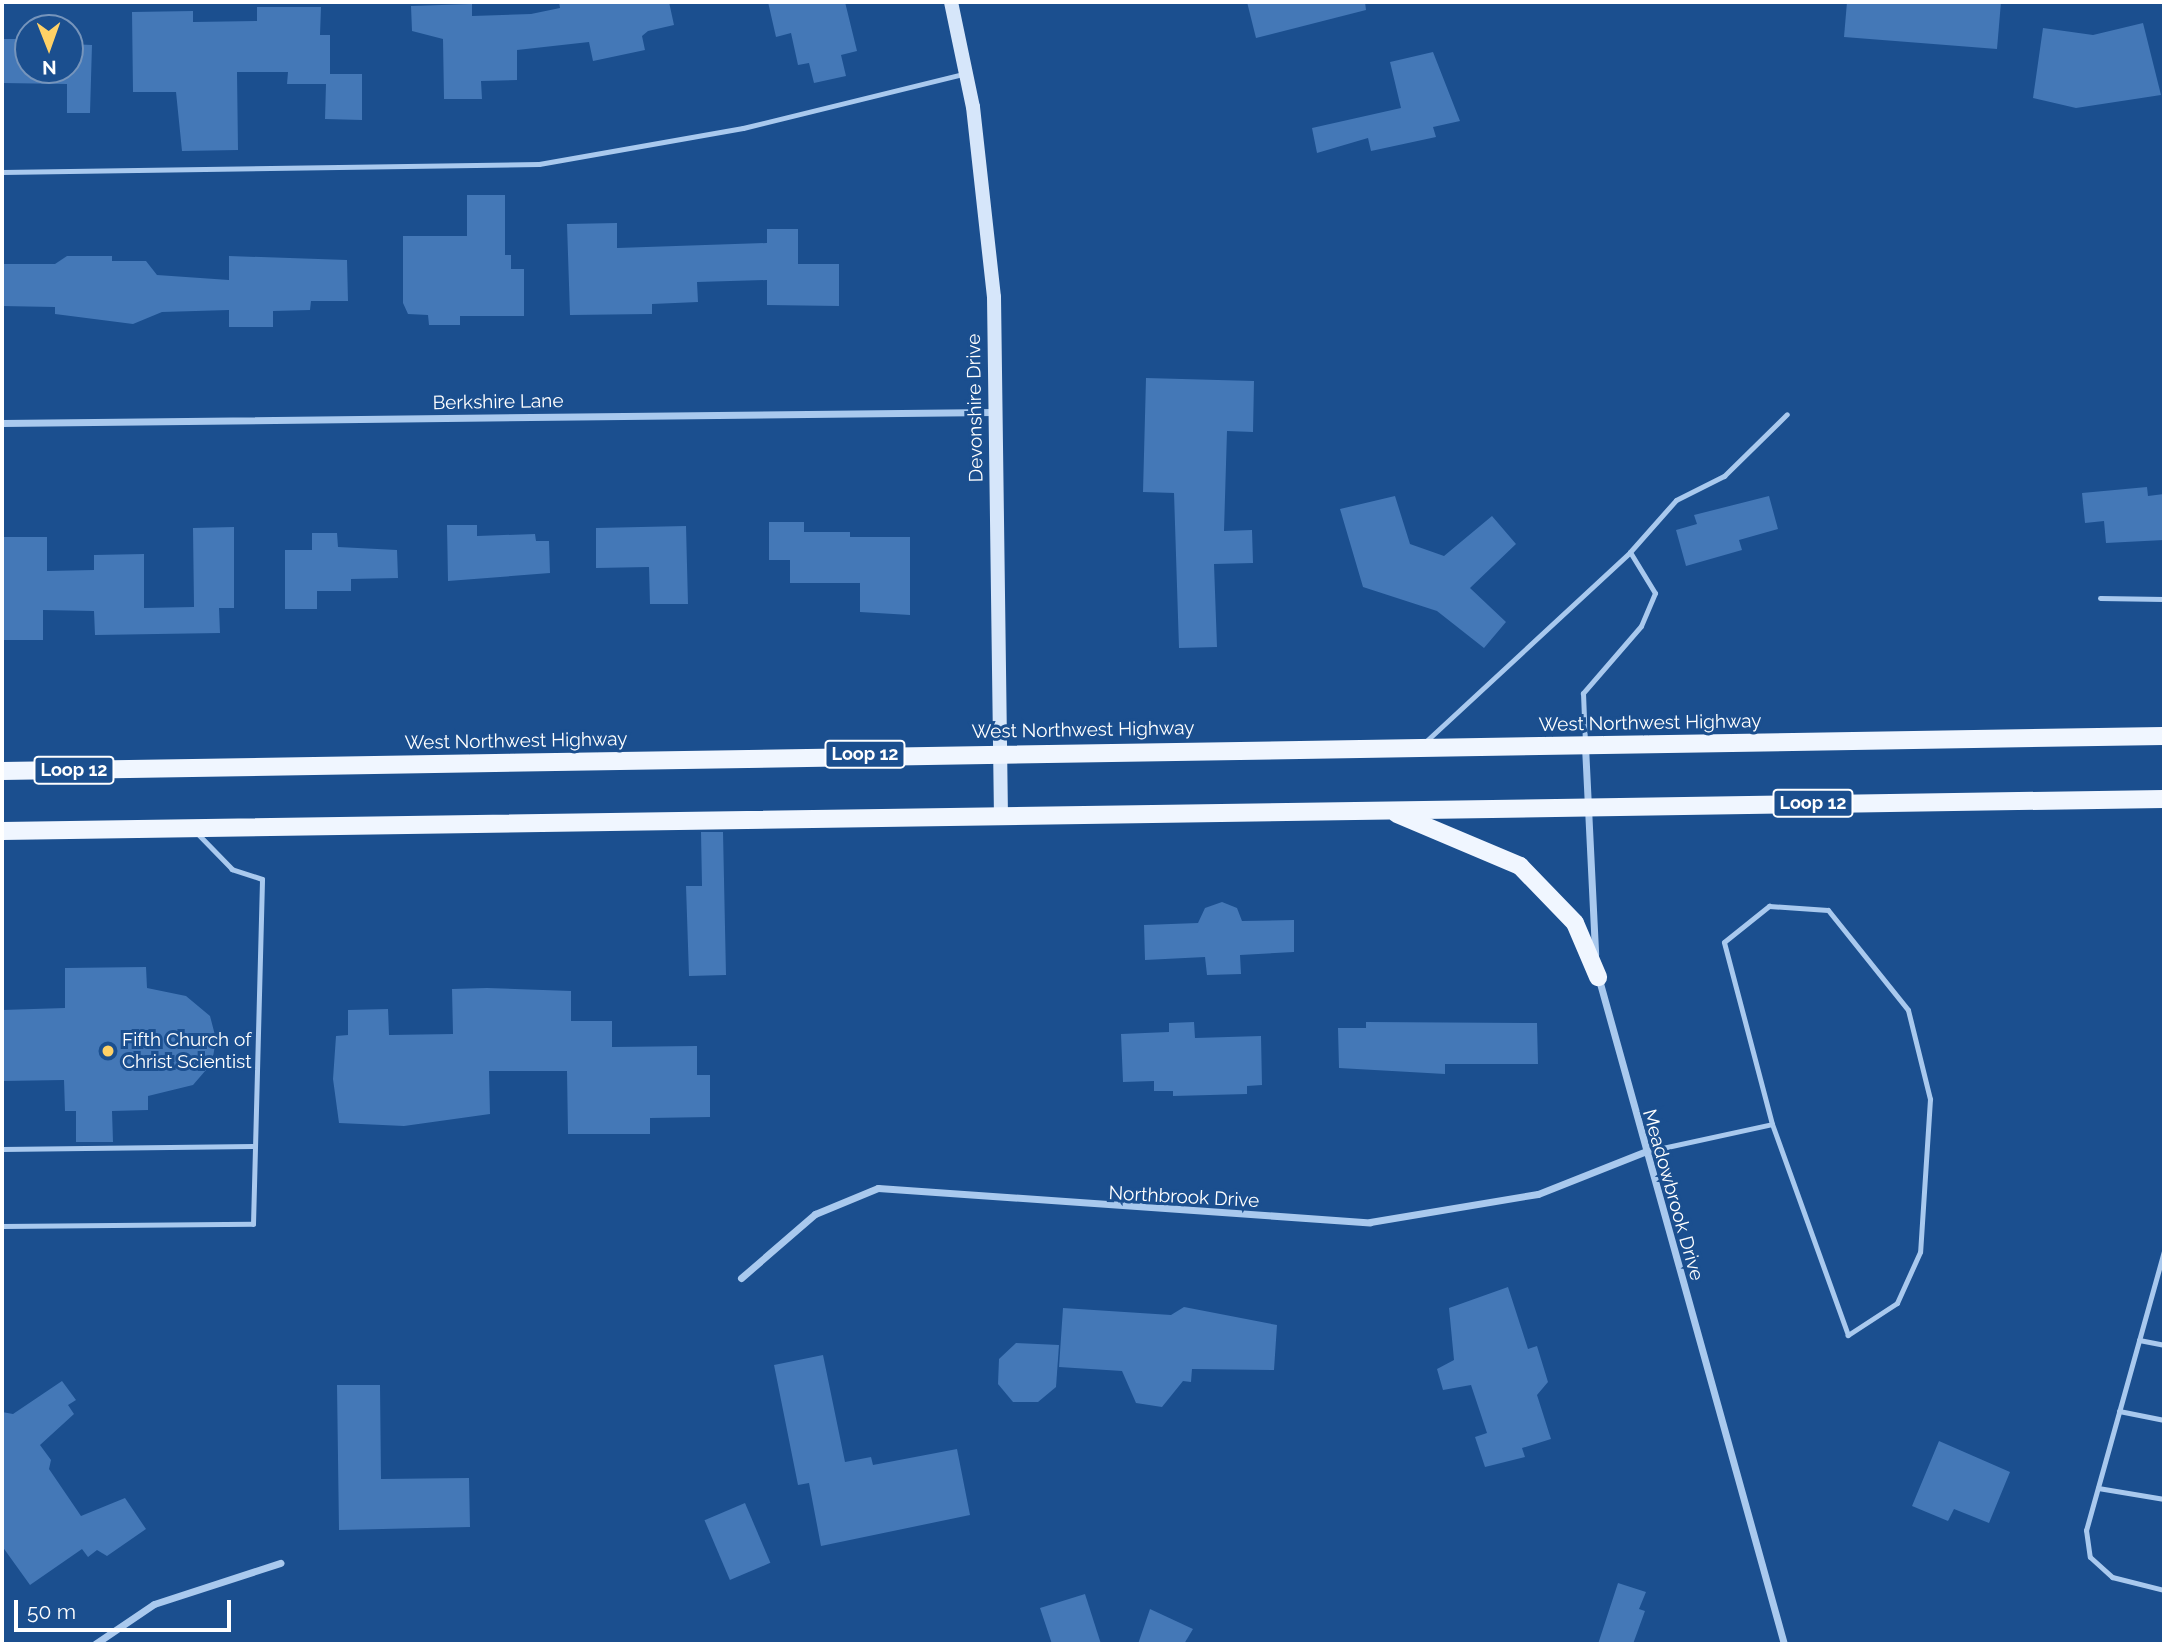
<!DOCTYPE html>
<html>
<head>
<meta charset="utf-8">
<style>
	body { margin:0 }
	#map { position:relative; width:2166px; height:1646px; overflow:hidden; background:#1b4f8f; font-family:Raleway,sans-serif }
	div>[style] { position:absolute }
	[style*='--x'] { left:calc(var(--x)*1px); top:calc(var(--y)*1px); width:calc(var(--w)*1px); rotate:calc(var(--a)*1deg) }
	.building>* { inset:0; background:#4478b7; transform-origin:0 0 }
	.lane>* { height:5px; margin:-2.5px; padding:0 2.5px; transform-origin:2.5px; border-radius:2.5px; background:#a9c9ee }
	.street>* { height:7px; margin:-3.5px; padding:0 3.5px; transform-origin:3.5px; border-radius:3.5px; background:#a9c9ee }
	.secondary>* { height:14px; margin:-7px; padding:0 7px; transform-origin:7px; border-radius:7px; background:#d6e6fa }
	.primary>* { height:18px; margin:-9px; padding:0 9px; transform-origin:9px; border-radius:9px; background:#f0f6ff }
	.dots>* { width:19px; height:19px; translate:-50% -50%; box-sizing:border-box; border:4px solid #1b4f8f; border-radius:50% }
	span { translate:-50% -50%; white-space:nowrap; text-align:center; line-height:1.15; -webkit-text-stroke:6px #1b4f8f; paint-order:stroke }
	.shield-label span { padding:2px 5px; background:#1b4f8f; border:2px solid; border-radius:5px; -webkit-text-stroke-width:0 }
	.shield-label { font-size:18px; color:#fff; font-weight:700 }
	.street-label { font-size:19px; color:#fff }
	.poi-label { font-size:19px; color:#fff }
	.left { translate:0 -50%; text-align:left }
	.frame { position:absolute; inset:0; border:4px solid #fff; pointer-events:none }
	.north { position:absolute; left:14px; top:14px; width:70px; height:70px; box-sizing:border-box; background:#1b4f8f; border:2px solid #7695bc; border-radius:50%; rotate:179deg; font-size:19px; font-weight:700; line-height:28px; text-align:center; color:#fff }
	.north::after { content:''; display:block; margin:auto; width:24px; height:32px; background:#ffd166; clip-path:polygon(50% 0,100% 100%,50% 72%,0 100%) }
	.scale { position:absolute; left:14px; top:1600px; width:217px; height:32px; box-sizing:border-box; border:4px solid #fff; border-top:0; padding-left:9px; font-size:21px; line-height:24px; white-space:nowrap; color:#fff; -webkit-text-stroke:5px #1b4f8f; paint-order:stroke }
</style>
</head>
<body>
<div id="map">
	<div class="building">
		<div style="clip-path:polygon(559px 2px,669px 2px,674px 25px,648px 31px,642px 36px,645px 50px,593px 61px,589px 42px,517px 50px,517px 80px,481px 81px,482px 99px,444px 99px,443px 39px,412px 31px,411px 6px,472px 4px,472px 16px,531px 14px,560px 8px)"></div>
		<div style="clip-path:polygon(768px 2px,845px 2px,857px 51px,841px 55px,846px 76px,814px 83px,809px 63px,798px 65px,791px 33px,776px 37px)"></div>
		<div style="clip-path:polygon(1247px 2px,1365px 2px,1366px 10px,1256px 38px)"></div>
		<div style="clip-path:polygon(1847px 2px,2001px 2px,1997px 49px,1844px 37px)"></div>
		<div style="clip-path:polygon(257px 7px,321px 7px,320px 35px,330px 35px,330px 74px,362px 74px,362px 120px,325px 119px,326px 84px,287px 84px,288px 72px,237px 72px,238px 150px,182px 151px,176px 92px,133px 92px,132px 12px,193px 11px,193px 22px,257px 21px)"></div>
		<div style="clip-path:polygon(2143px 23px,2161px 95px,2076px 108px,2033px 98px,2043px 28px,2093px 35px)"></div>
		<div style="clip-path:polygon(3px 39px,28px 39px,28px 70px,70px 70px,70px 44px,92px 45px,90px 113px,67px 113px,67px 84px,2px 83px)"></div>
		<div style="clip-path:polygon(1433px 52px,1460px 121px,1433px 127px,1436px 137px,1371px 151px,1368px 138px,1317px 153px,1312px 128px,1401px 108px,1390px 62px)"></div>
		<div style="clip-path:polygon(467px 195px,505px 195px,505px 255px,511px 255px,511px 269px,524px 269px,524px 316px,460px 316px,460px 325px,429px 325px,428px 315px,408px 314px,403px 303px,403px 236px,467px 236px)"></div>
		<div style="clip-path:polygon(617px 223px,617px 248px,767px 243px,767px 229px,798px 229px,798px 264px,839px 264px,839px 306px,767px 305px,767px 280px,697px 282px,698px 302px,652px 304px,652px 314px,570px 315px,567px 224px)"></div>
		<div style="clip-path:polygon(67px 256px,112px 256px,112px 261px,146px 261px,157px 275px,229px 280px,229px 256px,347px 260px,348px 301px,311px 301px,310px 310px,273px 311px,273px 327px,229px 327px,229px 310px,162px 312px,133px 324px,55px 314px,55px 307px,2px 306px,2px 264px,55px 264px)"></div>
		<div style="clip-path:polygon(1146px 378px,1254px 381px,1253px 432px,1227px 431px,1224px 531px,1252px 530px,1253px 563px,1214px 564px,1217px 647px,1179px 648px,1174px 493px,1143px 492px)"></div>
		<div style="clip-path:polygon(2147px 487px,2148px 496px,2164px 494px,2164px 540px,2106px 543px,2104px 521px,2085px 523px,2082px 493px)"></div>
		<div style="clip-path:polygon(1395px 496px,1410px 544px,1444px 556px,1492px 516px,1516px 544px,1470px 588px,1506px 622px,1484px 648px,1437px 611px,1363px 587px,1340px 509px)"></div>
		<div style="clip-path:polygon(1769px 496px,1778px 529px,1739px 540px,1742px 550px,1686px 566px,1676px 530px,1697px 524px,1694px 515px)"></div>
		<div style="clip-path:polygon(769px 522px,804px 522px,804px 532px,850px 532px,850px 537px,910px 537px,910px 615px,860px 612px,860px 583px,790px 583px,790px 560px,769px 560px)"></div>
		<div style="clip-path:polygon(447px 525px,477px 525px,477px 536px,535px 534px,536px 541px,549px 541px,550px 573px,448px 581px)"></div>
		<div style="clip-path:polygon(686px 526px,688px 604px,650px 604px,649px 567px,596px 568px,596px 528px)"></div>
		<div style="clip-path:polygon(234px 527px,234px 608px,219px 608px,220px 633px,95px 635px,94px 611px,43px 610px,43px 640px,2px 640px,2px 537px,47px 537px,47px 571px,94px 570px,94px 555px,144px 554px,144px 608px,194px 607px,193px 528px)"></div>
		<div style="clip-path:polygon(312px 533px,337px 533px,338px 547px,397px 550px,398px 578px,351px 579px,351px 591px,317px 591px,317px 609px,285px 609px,285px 550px,312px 550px)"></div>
		<div style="clip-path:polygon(701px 832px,723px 832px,726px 975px,689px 976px,686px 886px,702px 886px)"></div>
		<div style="clip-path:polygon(1222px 902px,1237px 908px,1242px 921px,1294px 920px,1294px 952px,1240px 955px,1241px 974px,1207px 975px,1205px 957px,1145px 960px,1144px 925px,1198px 923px,1205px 908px)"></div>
		<div style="clip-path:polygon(146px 967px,147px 988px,186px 996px,210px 1016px,216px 1039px,212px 1063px,193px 1085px,148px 1096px,148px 1110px,112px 1111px,113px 1142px,76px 1142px,76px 1111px,65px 1111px,64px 1080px,2px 1081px,2px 1010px,65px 1008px,65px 968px)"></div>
		<div style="clip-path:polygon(487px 988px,571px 991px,571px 1021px,612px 1021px,612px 1047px,697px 1046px,697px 1075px,710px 1075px,710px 1117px,650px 1118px,650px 1134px,568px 1134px,567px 1071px,489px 1071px,490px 1114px,404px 1126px,339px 1123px,333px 1079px,336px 1036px,348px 1035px,348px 1010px,388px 1009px,389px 1035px,453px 1034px,452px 989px)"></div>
		<div style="clip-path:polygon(1194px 1022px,1195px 1038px,1261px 1036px,1262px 1085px,1247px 1086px,1247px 1094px,1173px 1096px,1173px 1091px,1154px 1091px,1154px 1081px,1123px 1082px,1121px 1034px,1169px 1032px,1169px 1023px)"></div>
		<div style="clip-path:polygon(1366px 1022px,1537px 1023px,1538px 1064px,1445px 1064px,1445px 1074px,1339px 1068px,1338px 1028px,1366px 1028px)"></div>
		<div style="clip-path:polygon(1508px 1287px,1528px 1349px,1537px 1346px,1548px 1382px,1537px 1395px,1551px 1439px,1522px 1448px,1525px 1457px,1485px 1467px,1475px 1437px,1487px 1433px,1471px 1385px,1443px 1390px,1437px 1369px,1454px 1360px,1449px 1308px)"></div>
		<div style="clip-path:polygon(1184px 1307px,1277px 1325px,1274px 1370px,1192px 1369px,1191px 1382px,1183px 1381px,1162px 1407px,1136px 1403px,1122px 1371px,1059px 1367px,1063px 1308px,1171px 1315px)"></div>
		<div style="clip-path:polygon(1016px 1343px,1059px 1345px,1056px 1387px,1038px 1402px,1013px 1402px,998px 1384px,999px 1359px)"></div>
		<div style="clip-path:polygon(823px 1355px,845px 1462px,871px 1457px,873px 1465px,957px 1449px,970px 1515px,821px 1546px,809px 1483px,798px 1485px,774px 1365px)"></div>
		<div style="clip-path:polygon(62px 1381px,76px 1400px,68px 1405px,74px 1414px,40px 1445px,51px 1460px,49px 1469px,81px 1516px,125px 1498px,146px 1529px,107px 1556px,97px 1550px,88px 1557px,82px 1549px,30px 1585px,2px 1546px,2px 1412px,13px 1414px)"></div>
		<div style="clip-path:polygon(337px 1385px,380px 1385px,381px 1479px,469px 1478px,470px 1527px,339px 1530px)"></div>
		<div style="clip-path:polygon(1939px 1441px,2010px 1472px,1989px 1523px,1954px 1509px,1948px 1521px,1912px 1506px)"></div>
		<div style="left:745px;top:1503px;width:65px;height:44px;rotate:67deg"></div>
		<div style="clip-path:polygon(1618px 1583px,1646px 1592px,1639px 1609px,1645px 1611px,1633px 1644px,1598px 1644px)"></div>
		<div style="clip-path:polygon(1085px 1594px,1101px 1644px,1052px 1644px,1040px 1608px)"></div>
		<div style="clip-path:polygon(1150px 1609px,1193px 1629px,1184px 1644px,1138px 1644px)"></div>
	</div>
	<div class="lane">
		<div style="--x:2;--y:172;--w:537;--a:-0.85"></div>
		<div style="--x:539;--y:164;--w:207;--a:-10"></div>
		<div style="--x:743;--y:128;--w:227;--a:-13.8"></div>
		<div style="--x:1630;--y:552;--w:69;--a:-48.5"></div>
		<div style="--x:1676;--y:500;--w:54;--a:-26.6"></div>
		<div style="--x:1724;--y:476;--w:88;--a:-44.5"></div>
		<div style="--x:2100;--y:598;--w:64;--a:0.9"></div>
		<div style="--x:1423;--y:744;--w:282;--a:-42.8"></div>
		<div style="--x:1630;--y:552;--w:48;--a:58.6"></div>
		<div style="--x:1655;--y:593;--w:36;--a:113"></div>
		<div style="--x:1641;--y:626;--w:89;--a:130.9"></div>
		<div style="--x:1583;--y:693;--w:49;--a:87.7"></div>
		<div style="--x:1769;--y:906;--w:59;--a:3.9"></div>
		<div style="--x:1828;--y:910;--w:128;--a:51.3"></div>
		<div style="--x:1908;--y:1010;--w:92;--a:76.1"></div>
		<div style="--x:1930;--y:1099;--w:153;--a:93.7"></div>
		<div style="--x:1920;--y:1252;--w:56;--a:114.3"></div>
		<div style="--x:1897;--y:1303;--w:59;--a:146.9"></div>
		<div style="--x:1848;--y:1335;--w:224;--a:-109.8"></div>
		<div style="--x:1772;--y:1124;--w:188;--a:-104.8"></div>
		<div style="--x:1724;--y:942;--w:58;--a:-38.7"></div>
		<div style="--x:2;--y:1149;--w:251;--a:-0.7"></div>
		<div style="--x:1644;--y:1152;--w:131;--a:-12.3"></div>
		<div style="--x:2;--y:1226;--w:251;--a:-0.5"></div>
		<div style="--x:253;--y:1224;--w:345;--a:-88.5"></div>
		<div style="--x:262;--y:879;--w:32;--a:-162"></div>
		<div style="--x:232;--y:869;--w:50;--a:-134.2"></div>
		<div style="--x:2164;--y:1251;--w:290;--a:105.6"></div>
		<div style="--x:2086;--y:1530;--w:27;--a:82"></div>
		<div style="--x:2090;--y:1557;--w:30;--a:42"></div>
		<div style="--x:2112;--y:1577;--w:54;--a:14"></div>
		<div style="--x:2139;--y:1340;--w:25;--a:11"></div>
		<div style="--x:2119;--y:1411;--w:46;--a:11.3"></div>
		<div style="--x:2098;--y:1488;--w:67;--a:9.5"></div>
	</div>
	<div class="street">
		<div style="--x:2;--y:423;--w:992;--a:-0.64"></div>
		<div style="--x:1585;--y:746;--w:208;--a:87.2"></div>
		<div style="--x:1598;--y:976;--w:693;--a:74.44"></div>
		<div style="--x:741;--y:1278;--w:98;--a:-40.9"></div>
		<div style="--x:815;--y:1214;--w:68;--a:-22.4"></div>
		<div style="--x:878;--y:1188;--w:493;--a:4"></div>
		<div style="--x:1370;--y:1222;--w:170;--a:-9.5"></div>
		<div style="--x:1538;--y:1194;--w:114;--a:-21.6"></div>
		<div style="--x:95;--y:1644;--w:71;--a:-34.1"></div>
		<div style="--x:154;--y:1604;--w:133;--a:-18"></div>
	</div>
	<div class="secondary">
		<div style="--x:951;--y:2;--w:107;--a:78.2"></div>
		<div style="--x:973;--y:107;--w:191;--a:83.7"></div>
		<div style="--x:994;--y:297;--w:520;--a:89.23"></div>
	</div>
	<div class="primary">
		<div style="--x:2;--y:771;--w:2162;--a:-0.93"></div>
		<div style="--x:1397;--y:814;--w:134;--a:22.9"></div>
		<div style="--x:1520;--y:866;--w:79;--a:46"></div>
		<div style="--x:1575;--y:923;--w:59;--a:66.9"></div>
		<div style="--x:2;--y:831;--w:2162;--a:-0.85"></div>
	</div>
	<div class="dots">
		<div style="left:108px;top:1051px;background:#ffd166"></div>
	</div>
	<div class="shield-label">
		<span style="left:865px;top:754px">Loop 12</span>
		<span style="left:74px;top:770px">Loop 12</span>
		<span style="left:1813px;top:803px">Loop 12</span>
	</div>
	<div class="street-label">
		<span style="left:498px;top:402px;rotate:-1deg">Berkshire Lane</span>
		<span style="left:975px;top:408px;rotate:-91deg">Devonshire Drive</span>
		<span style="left:1650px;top:723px;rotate:-1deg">West Northwest Highway</span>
		<span style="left:1083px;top:730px;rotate:-1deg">West Northwest Highway</span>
		<span style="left:516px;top:741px;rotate:-1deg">West Northwest Highway</span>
		<span style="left:1673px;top:1195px;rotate:74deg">Meadowbrook Drive</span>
		<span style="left:1184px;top:1197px;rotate:3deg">Northbrook Drive</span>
	</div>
	<div class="poi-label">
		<span class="left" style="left:122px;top:1051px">Fifth Church of<br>Christ Scientist</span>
	</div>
	<div class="frame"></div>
	<div class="north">N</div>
	<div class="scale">50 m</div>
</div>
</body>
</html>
